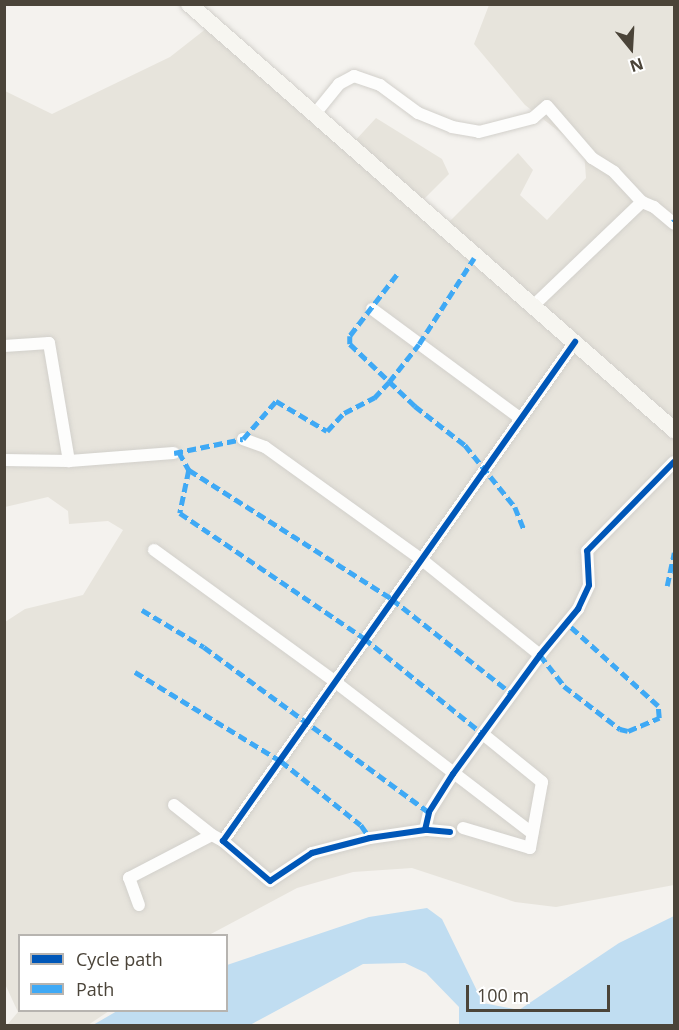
<!DOCTYPE html>
<html>
<head>
<meta charset="utf-8">
<style>
	body { margin:0 }
	#map { position:relative; width:679px; height:1030px; overflow:hidden; background:#f4f2ee; font-family:"Open Sans",sans-serif }
	div>[style] { position:absolute }
	[style*='--x'] { left:calc(var(--x)*1px); top:calc(var(--y)*1px); width:calc(var(--w)*1px); rotate:calc(var(--a)*1deg) }
	.residential>* { inset:0; background:#e7e4dc }
	.water>* { inset:0; background:#c0ddf1 }
	.roads { filter:drop-shadow(0 0 2px #d2d0cb) drop-shadow(0 0 2px #d2d0cb) }
	.minor>* { height:12px; margin:-6px; padding:0 6px; transform-origin:6px; border-radius:6px; background:#fdfdfc }
	.secondary>* { height:16px; margin:-8px; padding:0 8px; transform-origin:8px; border-radius:8px; background:#f7f6f1 }
	.quiet>* { height:4.5px; margin-top:-2.25px; transform-origin:0; background:repeating-linear-gradient(90deg,#3fa9f5 0 9px,transparent 0 13.5px) }
	.cycleway>* { height:6px; margin:-3px; padding:0 3px; transform-origin:3px; border-radius:3px; background:#0057b8 }
	span { translate:-50% -50%; white-space:nowrap; text-align:center; line-height:1.15; -webkit-text-stroke:6px #fff; paint-order:stroke }
	.frame { position:absolute; inset:0; border:6px solid #4b4439; pointer-events:none }
	.legend { position:absolute; left:18px; top:934px; width:210px; height:78px; box-sizing:border-box; background:#fff; border:2px solid #b7b4b0; margin:0; padding:8px 10px; list-style:none; font-size:18px; color:#4b4439 }
	.legend li { display:flex; align-items:center; gap:12px; height:30px }
	.legend b { width:30px; border:2px solid #b7b4b0 }
	.north { position:absolute; left:601px; top:18px; width:60px; height:60px; -webkit-text-stroke:4px #fff; paint-order:stroke; rotate:162deg; font-size:16px; font-weight:700; line-height:24px; text-align:center; color:#4b4439 }
	.north::after { content:''; display:block; margin:auto; width:21px; height:27px; background:#4b4439; clip-path:polygon(50% 0,100% 100%,50% 72%,0 100%) }
	.scale { position:absolute; left:466px; top:985px; width:144px; height:27px; box-sizing:border-box; border:3px solid #4b4439; border-top:0; padding-left:8px; font-size:18px; line-height:21px; white-space:nowrap; color:#4b4439; -webkit-text-stroke:4px #fff; paint-order:stroke }
</style>
</head>
<body>
<div id="map">
	<div class="residential">
		<div style="clip-path:polygon(489px 5px,674px 5px,674px 885px,556px 907px,515px 902px,412px 868px,353px 872px,297px 888px,209px 935px,20px 936px,20px 1010px,109px 1011px,88px 1025px,7px 1025px,18px 1012px,5px 984px,5px 622px,25px 609px,83px 595px,123px 530px,108px 521px,69px 524px,68px 511px,48px 497px,5px 507px,5px 91px,52px 114px,170px 57px,207px 28px,352px 144px,376px 118px,442px 159px,449px 174px,424px 199px,446px 225px,518px 153px,533px 170px,520px 195px,547px 220px,586px 178px,584px 151px,525px 105px,474px 44px)"></div>
	</div>
	<div class="water">
		<div style="clip-path:polygon(427px 908px,442px 919px,483px 1003px,519px 1010px,619px 943px,674px 916px,674px 1025px,459px 1025px,459px 1007px,426px 973px,405px 963px,363px 964px,250px 1025px,93px 1025px,117px 1011px,226px 1010px,227px 965px,369px 917px)"></div>
	</div>
	<div class="roads">
		<div class="minor">
			<div style="--x:314;--y:115;--w:40;--a:-51"></div>
			<div style="--x:339;--y:84;--w:17;--a:-28"></div>
			<div style="--x:354;--y:76;--w:28;--a:19"></div>
			<div style="--x:380;--y:85;--w:47;--a:36.4"></div>
			<div style="--x:418;--y:113;--w:37;--a:22"></div>
			<div style="--x:452;--y:127;--w:27;--a:10"></div>
			<div style="--x:479;--y:132;--w:56;--a:-14.5"></div>
			<div style="--x:533;--y:118;--w:18;--a:-41"></div>
			<div style="--x:547;--y:106;--w:69;--a:49.1"></div>
			<div style="--x:592;--y:158;--w:26;--a:32"></div>
			<div style="--x:614;--y:172;--w:41;--a:47"></div>
			<div style="--x:642;--y:202;--w:13;--a:23"></div>
			<div style="--x:654;--y:207;--w:26;--a:40"></div>
			<div style="--x:533;--y:306;--w:151;--a:-43.7"></div>
			<div style="--x:372;--y:309;--w:184;--a:36.4"></div>
			<div style="--x:4;--y:346;--w:45;--a:-3.8"></div>
			<div style="--x:49;--y:343;--w:120;--a:80.4"></div>
			<div style="--x:243;--y:439;--w:23;--a:20"></div>
			<div style="--x:265;--y:447;--w:192;--a:35.7"></div>
			<div style="--x:421;--y:559;--w:153;--a:38.9"></div>
			<div style="--x:4;--y:460;--w:65;--a:0.9"></div>
			<div style="--x:69;--y:461;--w:105;--a:-4.4"></div>
			<div style="--x:154;--y:550;--w:223;--a:36"></div>
			<div style="--x:334;--y:681;--w:250;--a:37.5"></div>
			<div style="--x:174;--y:805;--w:48;--a:38.3"></div>
			<div style="--x:463;--y:828;--w:70;--a:16.6"></div>
			<div style="--x:530;--y:848;--w:67;--a:-79.7"></div>
			<div style="--x:542;--y:782;--w:76;--a:-140.9"></div>
			<div style="--x:425;--y:830;--w:18;--a:-77"></div>
			<div style="--x:429;--y:812;--w:45;--a:-57.7"></div>
			<div style="--x:453;--y:774;--w:147;--a:-53.8"></div>
			<div style="--x:540;--y:655;--w:60;--a:-50.4"></div>
			<div style="--x:578;--y:609;--w:26;--a:-65"></div>
			<div style="--x:589;--y:585;--w:34;--a:-93"></div>
			<div style="--x:587;--y:551;--w:124;--a:-45.7"></div>
			<div style="--x:450;--y:832;--w:25;--a:-175"></div>
			<div style="--x:425;--y:830;--w:56;--a:171.7"></div>
			<div style="--x:370;--y:838;--w:60;--a:165.5"></div>
			<div style="--x:312;--y:853;--w:50;--a:146.3"></div>
			<div style="--x:270;--y:881;--w:62;--a:-139.6"></div>
			<div style="--x:223;--y:841;--w:611;--a:-54.8"></div>
			<div style="--x:139;--y:905;--w:29;--a:-110"></div>
			<div style="--x:129;--y:878;--w:93;--a:-27.4"></div>
			<div style="--x:212;--y:835;--w:13;--a:29"></div>
		</div>
		<div class="secondary">
			<div style="--x:189;--y:4;--w:646;--a:41.29"></div>
		</div>
	</div>
	<div class="quiet">
		<div style="--x:673;--y:222;--w:2;--a:-63"></div>
		<div style="--x:397;--y:275;--w:77;--a:127.6"></div>
		<div style="--x:350;--y:336;--w:8;--a:90"></div>
		<div style="--x:350;--y:344;--w:90;--a:43.6"></div>
		<div style="--x:415;--y:406;--w:63;--a:38"></div>
		<div style="--x:465;--y:445;--w:80;--a:51.1"></div>
		<div style="--x:515;--y:507;--w:24;--a:68"></div>
		<div style="--x:179;--y:452;--w:21;--a:61"></div>
		<div style="--x:189;--y:470;--w:241;--a:32.4"></div>
		<div style="--x:392;--y:599;--w:152;--a:38.3"></div>
		<div style="--x:174;--y:453;--w:70;--a:-11.5"></div>
		<div style="--x:243;--y:439;--w:50;--a:-49"></div>
		<div style="--x:276;--y:401;--w:59;--a:30.5"></div>
		<div style="--x:327;--y:431;--w:25;--a:-47"></div>
		<div style="--x:344;--y:413;--w:34;--a:-27"></div>
		<div style="--x:374;--y:398;--w:22;--a:-47"></div>
		<div style="--x:389;--y:382;--w:48;--a:-51.7"></div>
		<div style="--x:419;--y:344;--w:102;--a:-57.4"></div>
		<div style="--x:189;--y:470;--w:44;--a:101.8"></div>
		<div style="--x:180;--y:513;--w:222;--a:34.2"></div>
		<div style="--x:364;--y:638;--w:153;--a:38.9"></div>
		<div style="--x:667;--y:586;--w:34;--a:-78"></div>
		<div style="--x:142;--y:610;--w:72;--a:30.8"></div>
		<div style="--x:204;--y:647;--w:279;--a:36.3"></div>
		<div style="--x:540;--y:655;--w:39;--a:52"></div>
		<div style="--x:564;--y:686;--w:71;--a:37.5"></div>
		<div style="--x:620;--y:729;--w:8;--a:14"></div>
		<div style="--x:628;--y:731;--w:34;--a:-23"></div>
		<div style="--x:659;--y:718;--w:12;--a:-95"></div>
		<div style="--x:658;--y:706;--w:122;--a:-138"></div>
		<div style="--x:135;--y:672;--w:171;--a:31.4"></div>
		<div style="--x:281;--y:761;--w:102;--a:38.7"></div>
		<div style="--x:361;--y:825;--w:16;--a:55"></div>
	</div>
	<div class="cycleway">
		<div style="--x:425;--y:830;--w:18;--a:-77"></div>
		<div style="--x:429;--y:812;--w:45;--a:-57.7"></div>
		<div style="--x:453;--y:774;--w:147;--a:-53.8"></div>
		<div style="--x:540;--y:655;--w:60;--a:-50.4"></div>
		<div style="--x:578;--y:609;--w:26;--a:-65"></div>
		<div style="--x:589;--y:585;--w:34;--a:-93"></div>
		<div style="--x:587;--y:551;--w:124;--a:-45.7"></div>
		<div style="--x:450;--y:832;--w:25;--a:-175"></div>
		<div style="--x:425;--y:830;--w:56;--a:171.7"></div>
		<div style="--x:370;--y:838;--w:60;--a:165.5"></div>
		<div style="--x:312;--y:853;--w:50;--a:146.3"></div>
		<div style="--x:270;--y:881;--w:62;--a:-139.6"></div>
		<div style="--x:223;--y:841;--w:611;--a:-54.8"></div>
	</div>
	<div class="frame"></div>
	<ul class="legend">
	<li><b style="height:8px;background:#0057b8"></b>Cycle path</li>
	<li><b style="height:8px;background:#3fa9f5"></b>Path</li>
	</ul>
	<div class="north">N</div>
	<div class="scale">100 m</div>
</div>
</body>
</html>
